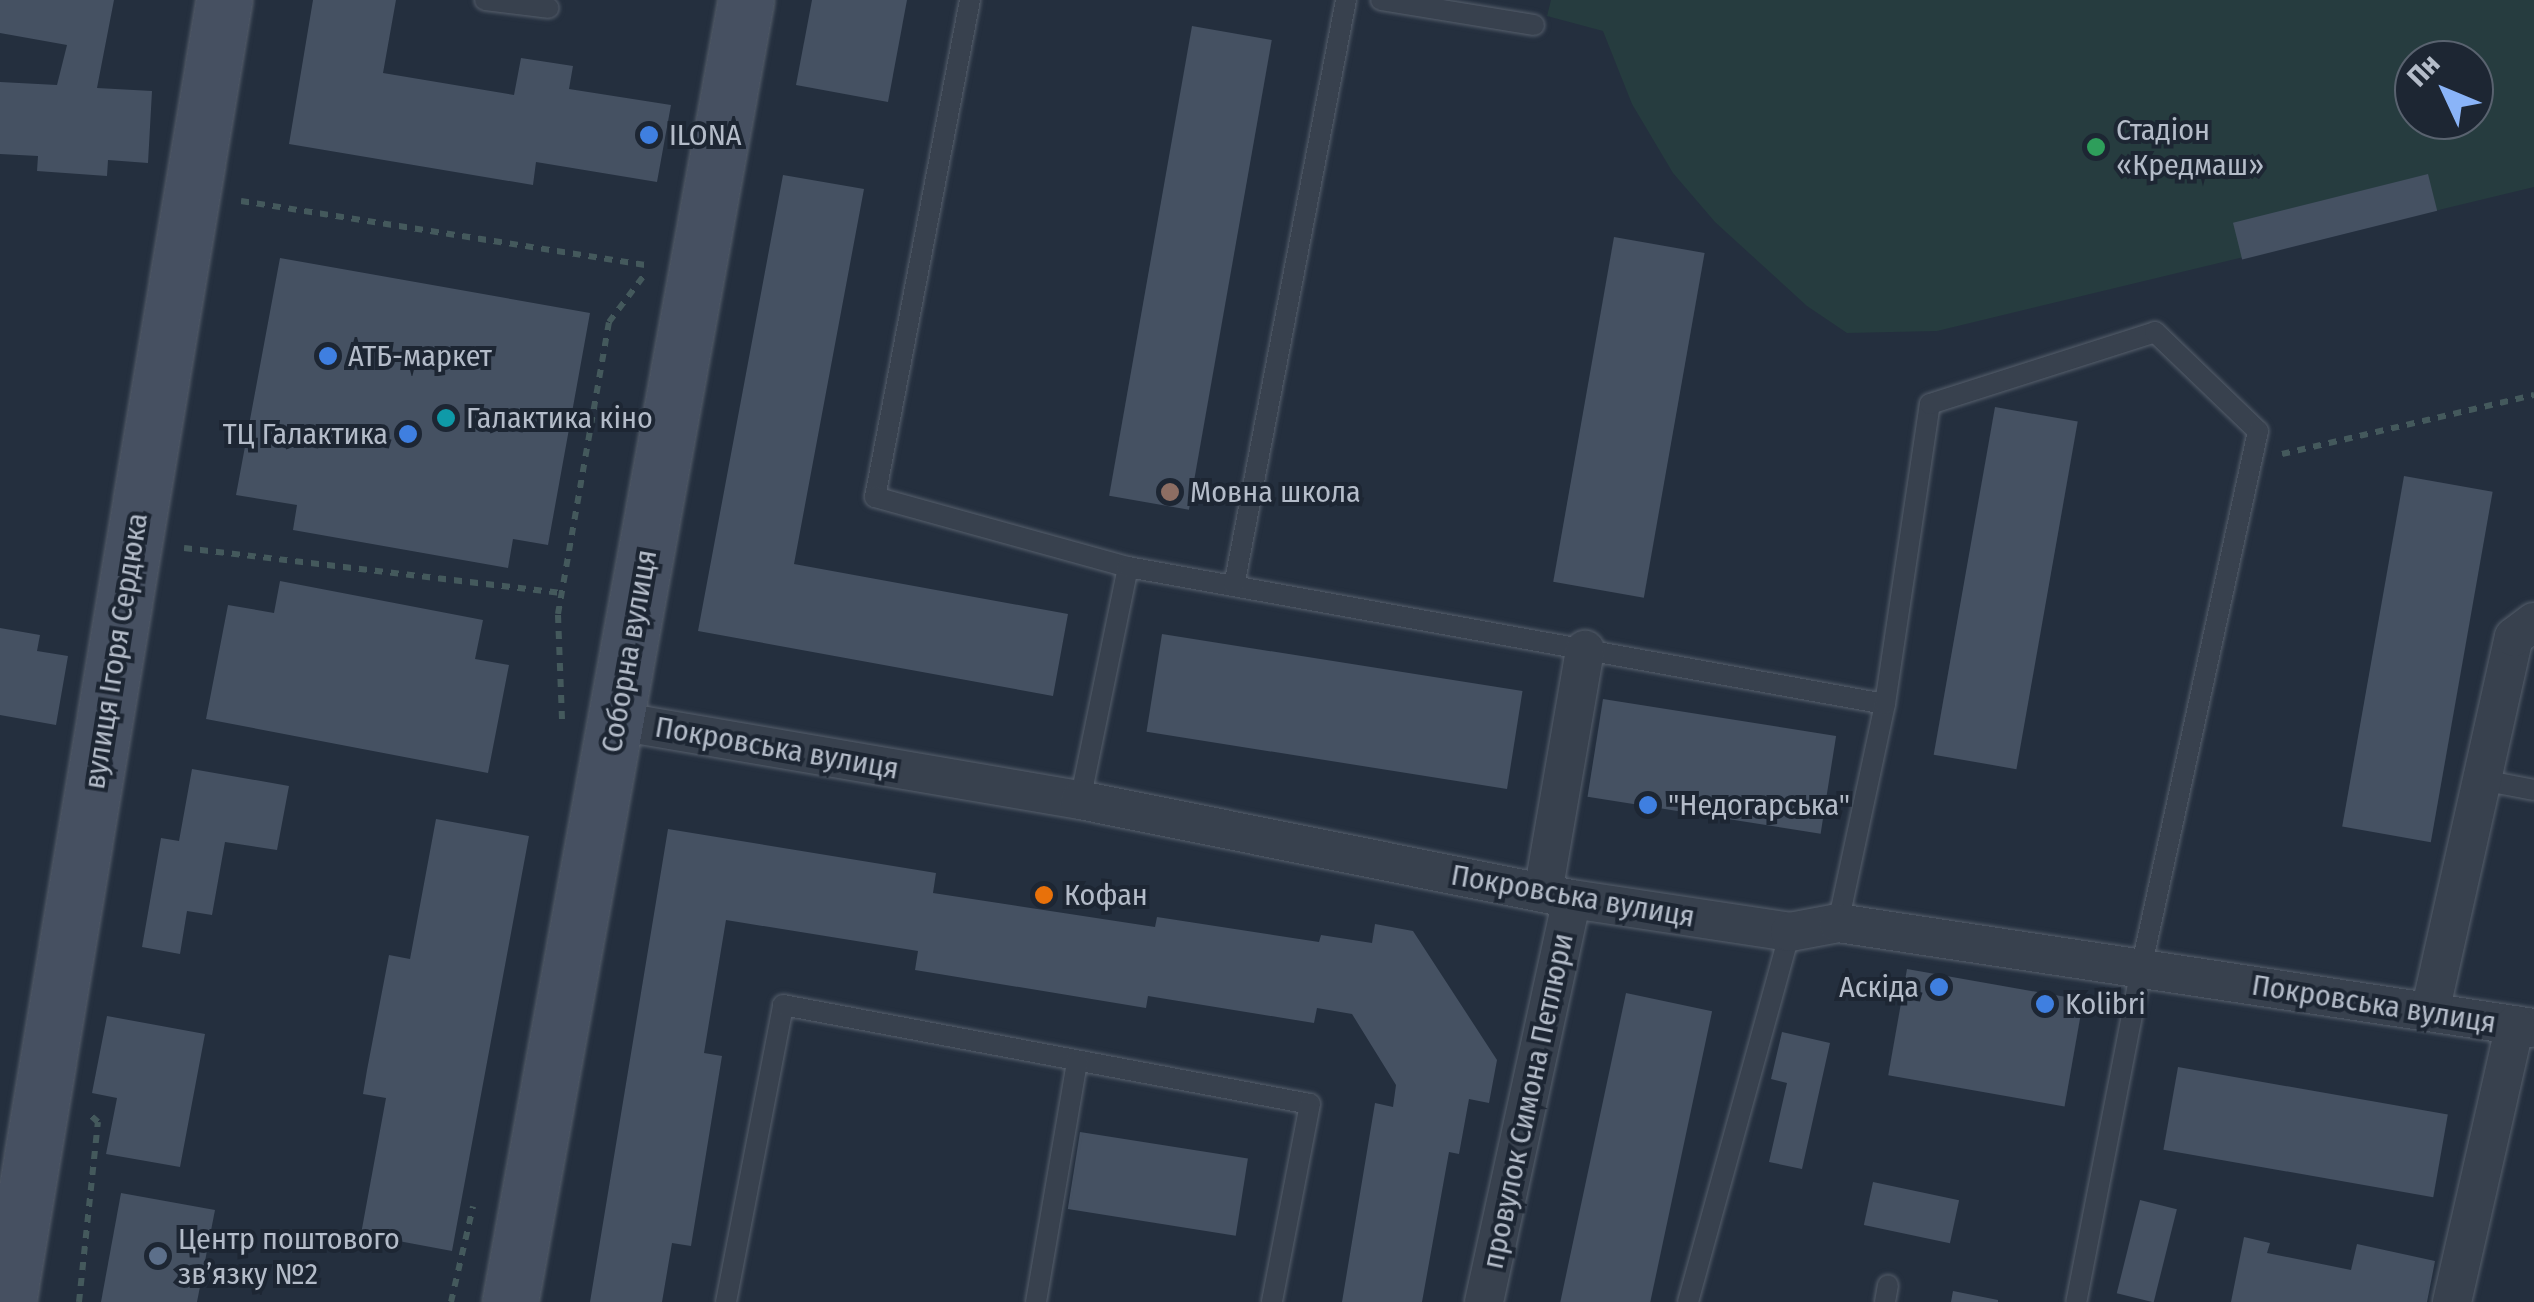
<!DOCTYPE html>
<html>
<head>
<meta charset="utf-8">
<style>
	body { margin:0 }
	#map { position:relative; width:2534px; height:1302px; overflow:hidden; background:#242f3e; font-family:"Fira Sans Condensed",sans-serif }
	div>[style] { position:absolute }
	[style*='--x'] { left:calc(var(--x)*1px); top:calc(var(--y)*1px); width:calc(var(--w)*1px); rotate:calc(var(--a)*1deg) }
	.green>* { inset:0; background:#263c3f }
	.building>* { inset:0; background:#455162; transform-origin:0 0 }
	.path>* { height:6px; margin-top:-3px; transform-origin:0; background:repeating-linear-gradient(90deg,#44595c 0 8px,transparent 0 16px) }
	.roads { filter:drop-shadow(0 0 2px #565f6c) drop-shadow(0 0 2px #565f6c) }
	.lane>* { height:20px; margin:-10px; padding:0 10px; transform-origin:10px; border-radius:10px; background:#38414e }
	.street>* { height:38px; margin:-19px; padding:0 19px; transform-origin:19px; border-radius:19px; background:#38414e }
	.secondary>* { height:55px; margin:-27.5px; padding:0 27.5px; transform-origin:27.5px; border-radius:27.5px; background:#465061 }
	.dots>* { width:28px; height:28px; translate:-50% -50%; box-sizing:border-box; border:5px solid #1d2633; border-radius:50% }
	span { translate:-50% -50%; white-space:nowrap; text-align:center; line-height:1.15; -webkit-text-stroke:8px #1d2633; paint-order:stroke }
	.poi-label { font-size:30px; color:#b4bcc9 }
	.left { translate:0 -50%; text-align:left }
	.right { translate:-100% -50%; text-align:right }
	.street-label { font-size:30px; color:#b4bcc9 }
	.north { position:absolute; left:2394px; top:40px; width:100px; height:100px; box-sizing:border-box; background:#1d2633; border:2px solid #59626f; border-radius:50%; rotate:314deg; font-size:28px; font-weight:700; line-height:40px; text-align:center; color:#b4bcc9 }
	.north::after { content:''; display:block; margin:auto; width:35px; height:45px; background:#8ab4f8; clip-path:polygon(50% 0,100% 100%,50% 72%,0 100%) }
</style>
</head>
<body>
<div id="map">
	<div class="green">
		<div style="clip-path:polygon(evenodd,1551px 0,2534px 0,2534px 187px,1937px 331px,1847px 333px,1807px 306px,1715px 222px,1673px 173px,1632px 104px,1603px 31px,1547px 16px,1551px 0,2414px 60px,2474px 60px,2474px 120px,2414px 120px,2414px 60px)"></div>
	</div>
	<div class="building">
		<div style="clip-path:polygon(0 0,114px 0,97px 88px,152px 91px,148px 163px,108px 160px,107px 176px,37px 171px,38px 156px,0 154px,0 82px,57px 85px,67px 45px,0 33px)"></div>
		<div style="clip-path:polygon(313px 0,396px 0,383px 73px,514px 95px,521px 58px,573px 66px,569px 89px,671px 105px,657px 182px,536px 162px,533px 185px,289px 144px)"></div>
		<div style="clip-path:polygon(812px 0,907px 0,888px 102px,796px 85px)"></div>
		<div style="left:1192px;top:26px;width:81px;height:477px;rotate:10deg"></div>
		<div style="left:2428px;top:174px;width:38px;height:201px;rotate:76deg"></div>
		<div style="clip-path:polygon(783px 175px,864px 189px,794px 564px,1068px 614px,1053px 696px,698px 631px)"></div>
		<div style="left:1614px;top:237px;width:92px;height:350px;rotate:10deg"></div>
		<div style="clip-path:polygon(280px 258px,590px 313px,548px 545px,513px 539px,508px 568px,293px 530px,297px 505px,236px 495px)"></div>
		<div style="left:1995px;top:407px;width:84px;height:353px;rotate:10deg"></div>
		<div style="left:2404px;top:476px;width:90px;height:356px;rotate:10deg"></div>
		<div style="clip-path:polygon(280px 581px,483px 620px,475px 659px,509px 665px,488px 773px,206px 719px,228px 605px,274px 613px)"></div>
		<div style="clip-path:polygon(0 628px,40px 635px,37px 651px,68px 656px,56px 725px,0 715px)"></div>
		<div style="left:1162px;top:634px;width:365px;height:99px;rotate:9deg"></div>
		<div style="left:1603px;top:699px;width:236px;height:99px;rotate:9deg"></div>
		<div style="clip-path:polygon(192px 769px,289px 786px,277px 850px,225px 842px,212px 915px,187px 911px,180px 954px,142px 947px,161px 838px,179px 841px)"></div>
		<div style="clip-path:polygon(436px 819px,529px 836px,452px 1251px,361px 1234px,386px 1098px,363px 1094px,367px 1070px,389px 955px,410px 959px)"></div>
		<div style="clip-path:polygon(668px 829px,936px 873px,933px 893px,1155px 927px,1157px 917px,1319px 942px,1321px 935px,1372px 943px,1375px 924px,1413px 931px,1497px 1060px,1489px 1103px,1469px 1099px,1459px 1154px,1449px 1152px,1422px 1302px,1342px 1302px,1375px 1103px,1393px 1107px,1396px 1085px,1352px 1014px,1317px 1008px,1314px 1023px,1148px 996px,1146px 1008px,915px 970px,918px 951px,726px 920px,704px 1053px,722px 1056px,691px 1246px,672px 1243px,662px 1302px,590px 1302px)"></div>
		<div style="left:1907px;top:969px;width:179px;height:108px;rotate:10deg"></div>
		<div style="left:1626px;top:993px;width:88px;height:317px;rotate:12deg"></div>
		<div style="clip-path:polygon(107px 1016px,205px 1034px,180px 1167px,106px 1154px,117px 1098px,92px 1093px)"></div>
		<div style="clip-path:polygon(1782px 1032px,1830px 1043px,1802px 1169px,1769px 1162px,1787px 1083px,1771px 1079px)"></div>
		<div style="left:2178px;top:1067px;width:274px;height:84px;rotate:10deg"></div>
		<div style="left:1080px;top:1132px;width:170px;height:78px;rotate:9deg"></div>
		<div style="left:1873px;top:1182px;width:88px;height:44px;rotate:12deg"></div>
		<div style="clip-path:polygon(121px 1193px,215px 1210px,197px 1302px,101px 1302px)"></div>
		<div style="left:2140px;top:1200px;width:38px;height:96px;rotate:14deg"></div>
		<div style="clip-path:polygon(2244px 1237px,2270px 1243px,2267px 1253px,2351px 1270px,2357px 1244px,2435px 1261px,2427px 1302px,2231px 1302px)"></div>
		<div style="clip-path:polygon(1953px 1291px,1998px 1300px,1998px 1302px,1951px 1302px)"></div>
	</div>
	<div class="path">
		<div style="--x:241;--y:201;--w:414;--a:9"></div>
		<div style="--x:2282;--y:454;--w:259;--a:-13.2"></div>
		<div style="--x:184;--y:548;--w:380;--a:6.8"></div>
		<div style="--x:562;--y:719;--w:105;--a:-92.2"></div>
		<div style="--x:558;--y:614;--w:296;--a:-80.1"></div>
		<div style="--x:609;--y:322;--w:60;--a:-53.1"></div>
		<div style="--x:79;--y:1302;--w:181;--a:-84"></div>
		<div style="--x:98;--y:1122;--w:12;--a:-138"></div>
		<div style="--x:451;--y:1302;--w:98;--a:-77"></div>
	</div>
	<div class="roads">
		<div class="lane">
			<div style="--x:485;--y:0;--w:64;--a:7.1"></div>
			<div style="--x:970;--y:0;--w:506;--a:100.82"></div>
			<div style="--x:875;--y:497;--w:263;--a:15.5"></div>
			<div style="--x:1128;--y:567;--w:238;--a:101.6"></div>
			<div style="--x:1381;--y:0;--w:155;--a:9.3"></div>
			<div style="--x:1128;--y:567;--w:769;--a:10.26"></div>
			<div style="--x:1885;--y:704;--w:224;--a:102.1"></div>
			<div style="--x:1234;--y:586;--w:597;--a:-79.18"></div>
			<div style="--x:1885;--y:704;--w:303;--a:-81.5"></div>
			<div style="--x:1930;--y:404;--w:236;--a:-17.7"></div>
			<div style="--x:2155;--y:332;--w:143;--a:43.9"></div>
			<div style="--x:2258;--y:431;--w:551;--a:102.27"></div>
			<div style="--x:2141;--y:969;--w:339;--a:101"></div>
			<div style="--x:2482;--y:780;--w:53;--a:10.9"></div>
			<div style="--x:726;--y:1302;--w:302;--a:-79.1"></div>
			<div style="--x:783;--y:1005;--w:536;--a:10.64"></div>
			<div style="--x:1310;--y:1104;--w:202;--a:100.9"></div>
			<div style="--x:1036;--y:1302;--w:244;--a:-80.3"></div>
			<div style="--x:1688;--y:1302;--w:384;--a:-74.6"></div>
			<div style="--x:1885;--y:1302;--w:17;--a:-80"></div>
		</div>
		<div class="street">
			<div style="--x:617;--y:721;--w:470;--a:9.7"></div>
			<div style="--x:1080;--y:800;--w:502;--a:11.38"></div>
			<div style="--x:1572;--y:899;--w:220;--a:8.6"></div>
			<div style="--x:1790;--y:932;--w:49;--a:-10.6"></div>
			<div style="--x:1838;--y:923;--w:704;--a:8.58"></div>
			<div style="--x:1543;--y:893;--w:247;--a:-80.2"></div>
			<div style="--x:2430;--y:1012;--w:384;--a:-77.4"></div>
			<div style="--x:2514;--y:637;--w:25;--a:-37"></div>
			<div style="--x:1484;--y:1302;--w:412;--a:-77.7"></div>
			<div style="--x:2452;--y:1302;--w:284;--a:-77.2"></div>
		</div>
		<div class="secondary">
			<div style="--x:8;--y:1302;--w:1320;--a:-80.58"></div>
			<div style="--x:510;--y:1302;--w:1323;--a:-79.73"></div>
		</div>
	</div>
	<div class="dots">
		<div style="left:649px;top:135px;background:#3f7fe0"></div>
		<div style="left:2096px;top:147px;background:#2e9e5b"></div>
		<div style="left:328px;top:356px;background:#3f7fe0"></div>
		<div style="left:446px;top:418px;background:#0f9aa8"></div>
		<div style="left:408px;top:434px;background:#3f7fe0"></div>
		<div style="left:1170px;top:492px;background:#8d6e63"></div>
		<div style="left:1648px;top:805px;background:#3f7fe0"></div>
		<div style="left:1044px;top:895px;background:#e8710a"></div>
		<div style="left:1939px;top:987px;background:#3f7fe0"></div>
		<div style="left:2045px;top:1004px;background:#3f7fe0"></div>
		<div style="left:158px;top:1256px;background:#5c6f8a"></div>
	</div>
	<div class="poi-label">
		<span class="left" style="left:2116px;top:147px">Стадіон<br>«Кредмаш»</span>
		<span class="left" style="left:669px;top:135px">ILONA</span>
		<span class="left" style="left:348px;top:356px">АТБ-маркет</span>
		<span class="left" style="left:466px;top:418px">Галактика кіно</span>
		<span class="right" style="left:388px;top:434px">ТЦ Галактика</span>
		<span class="left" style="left:1190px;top:492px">Мовна школа</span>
		<span class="left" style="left:1668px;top:805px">"Недогарська"</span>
		<span class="left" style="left:1064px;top:895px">Кофан</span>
		<span class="right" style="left:1919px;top:987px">Аскіда</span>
		<span class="left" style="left:2065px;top:1004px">Kolibri</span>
		<span class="left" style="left:178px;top:1256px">Центр поштового<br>зв’язку №2</span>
	</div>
	<div class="street-label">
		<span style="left:116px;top:651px;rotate:-81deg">вулиця Ігоря Сердюка</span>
		<span style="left:629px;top:651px;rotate:-80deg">Соборна вулиця</span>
		<span style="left:777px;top:748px;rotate:10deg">Покровська вулиця</span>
		<span style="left:1573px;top:896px;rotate:10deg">Покровська вулиця</span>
		<span style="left:2374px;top:1004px;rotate:9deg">Покровська вулиця</span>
		<span style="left:1528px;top:1101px;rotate:-78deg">провулок Симона Петлюри</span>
	</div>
	<div class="north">Пн</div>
</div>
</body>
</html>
